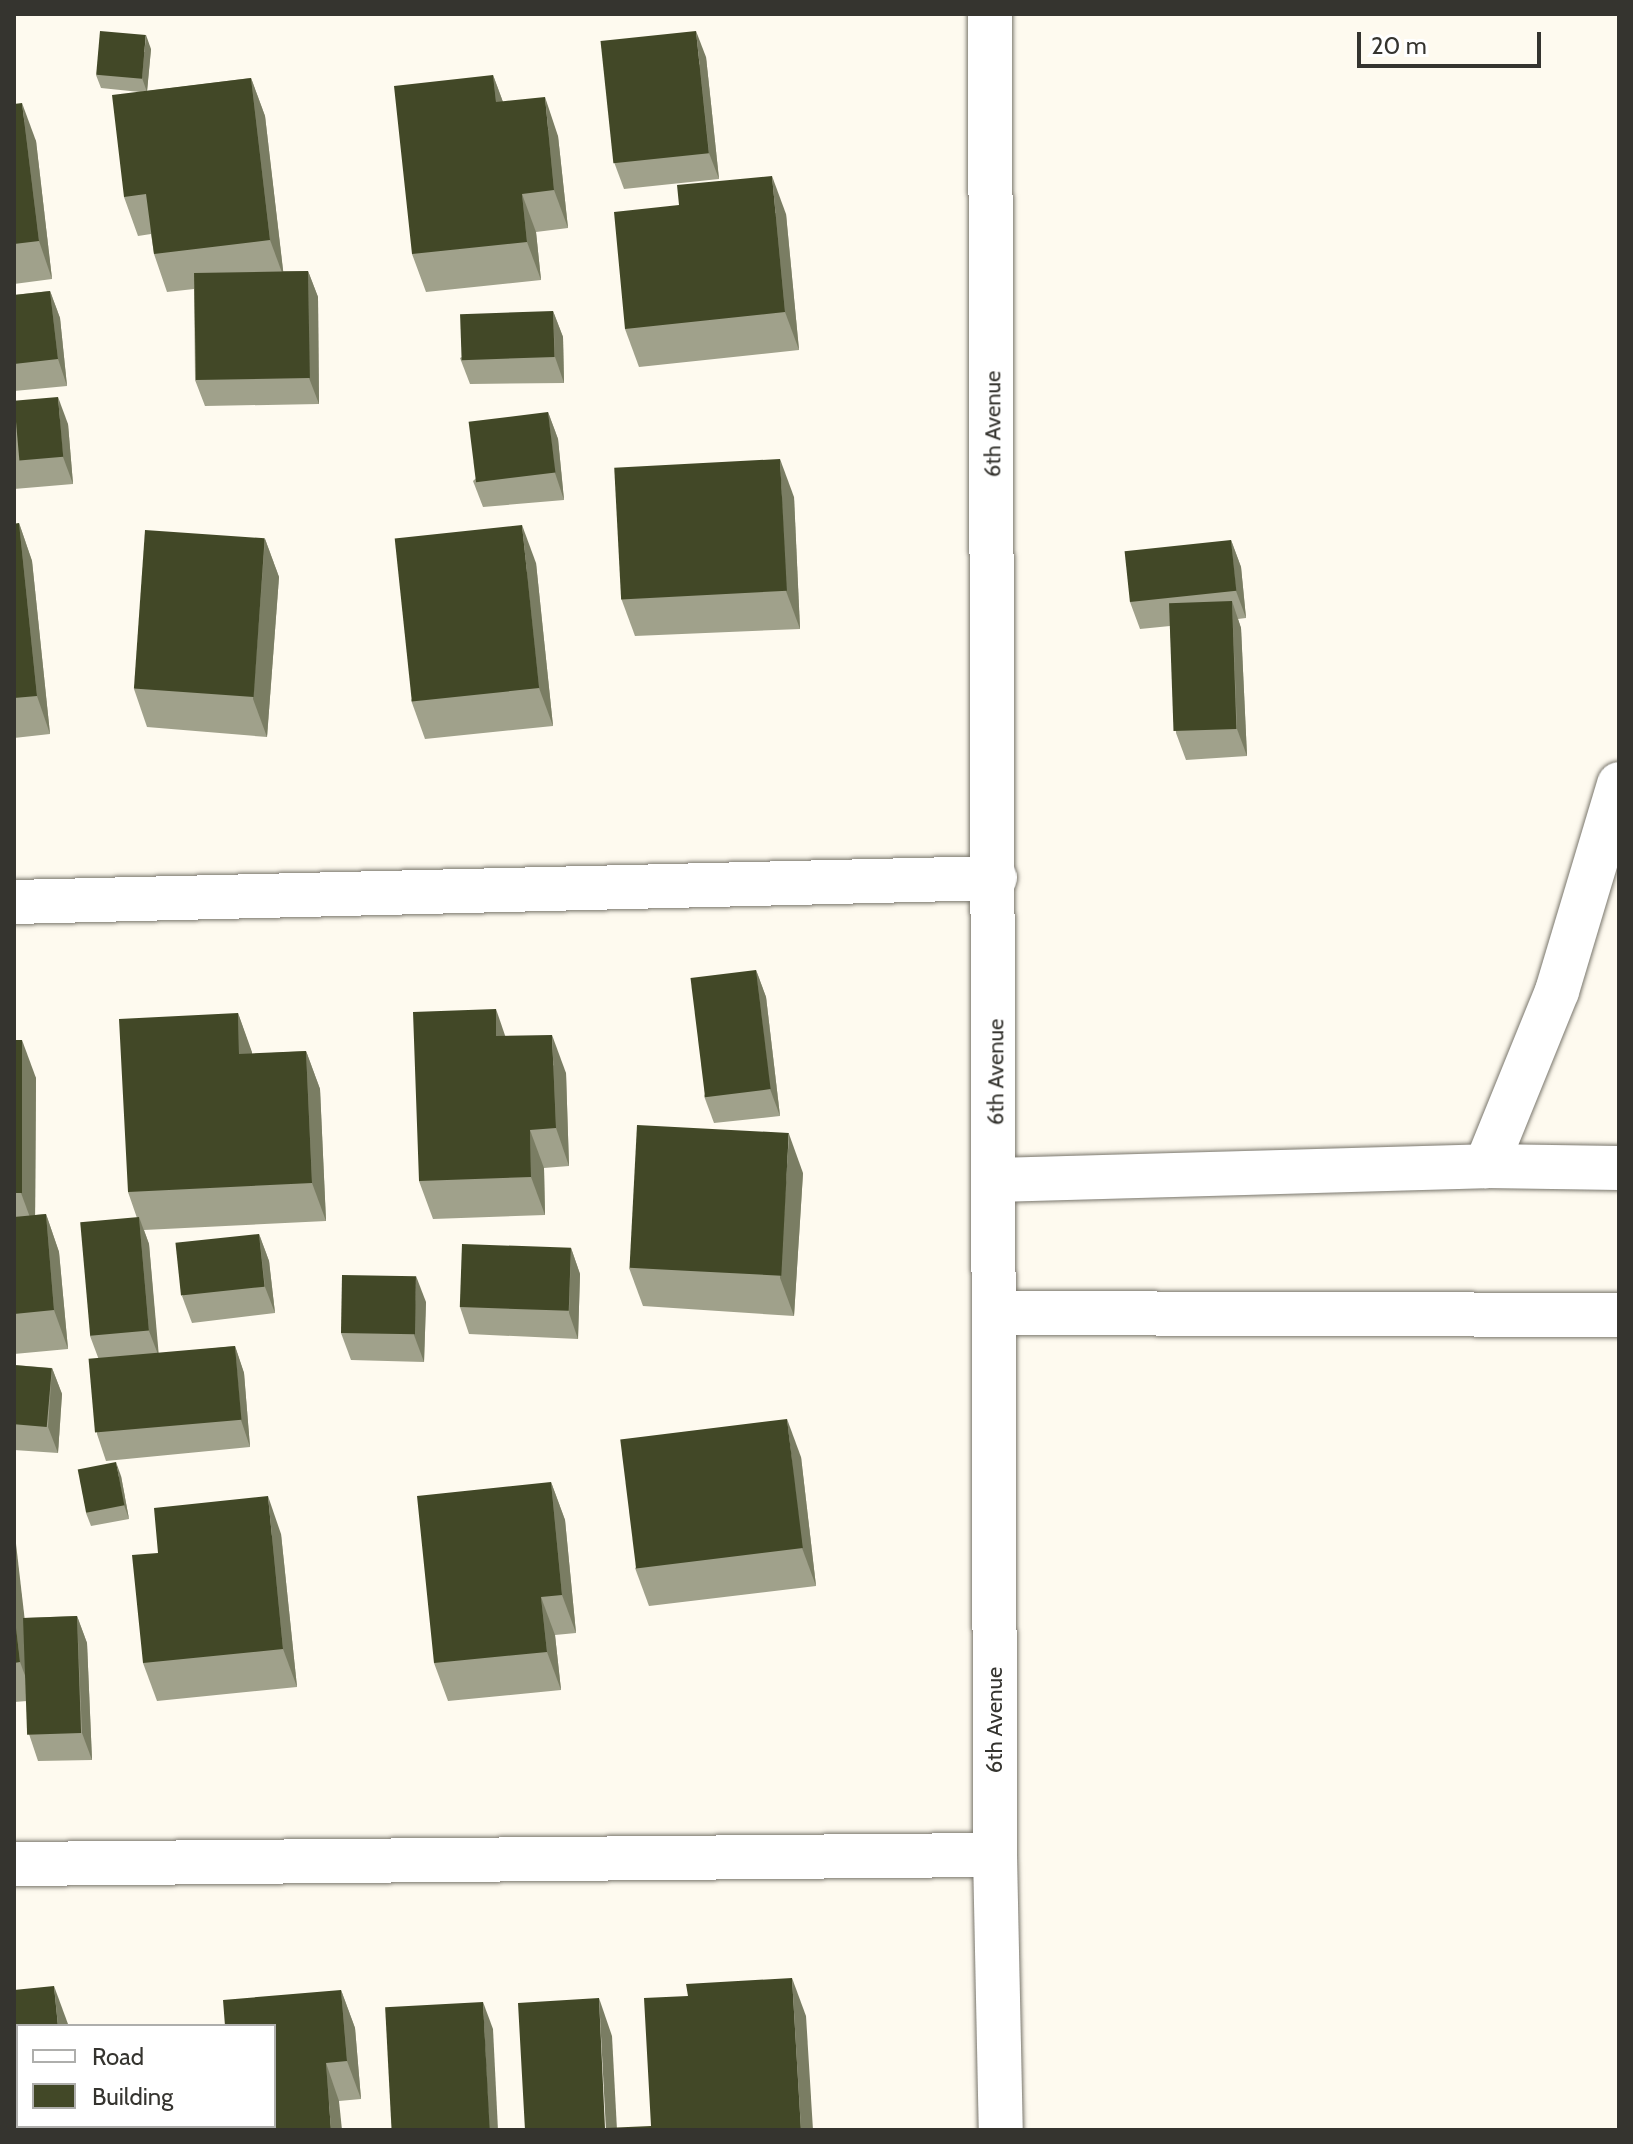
<!DOCTYPE html>
<html>
<head>
<meta charset="utf-8">
<style>
	body { margin:0 }
	#map { position:relative; width:1633px; height:2144px; overflow:hidden; background:#fefaef; font-family:Cabin,sans-serif }
	div>[style] { position:absolute }
	[style*='--x'] { left:calc(var(--x)*1px); top:calc(var(--y)*1px); width:calc(var(--w)*1px); rotate:calc(var(--a)*1deg) }
	.roads { filter:drop-shadow(0 0 2px #79766c) drop-shadow(0 0 2px #79766c) }
	.minor>* { height:44px; margin:-22px; padding:0 22px; transform-origin:22px; border-radius:22px; background:#fff }
	.tertiary>* { height:44px; margin:-22px; padding:0 22px; transform-origin:22px; border-radius:22px; background:#fff }
	.trunk>* { height:44px; margin:-22px; padding:0 22px; transform-origin:22px; border-radius:22px; background:#fff }
	.wall>* { inset:0; background:#a0a18b }
	.shaded-wall>* { inset:0; background:#7a7d63; transform-origin:0 0 }
	.building>* { inset:0; background:#424827; transform-origin:0 0 }
	span { translate:-50% -50%; white-space:nowrap; text-align:center; line-height:1.15; -webkit-text-stroke:8px #fff; paint-order:stroke }
	.street-label { font-size:22px; color:#35342f }
	.frame { position:absolute; inset:0; border:16px solid #35342f; pointer-events:none }
	.legend { position:absolute; left:16px; top:2024px; width:260px; height:104px; box-sizing:border-box; background:#fff; border:2px solid #aeaeac; margin:0; padding:10px 14px; list-style:none; font-size:24px; color:#35342f }
	.legend li { display:flex; align-items:center; gap:16px; height:40px }
	.legend b { width:40px; border:2px solid #aeaeac }
	.scale { position:absolute; left:1357px; top:32px; width:184px; height:36px; box-sizing:border-box; border:4px solid #35342f; border-top:0; padding-left:10px; font-size:24px; line-height:28px; white-space:nowrap; color:#35342f; -webkit-text-stroke:6px #fff; paint-order:stroke }
</style>
</head>
<body>
<div id="map">
	<div class="roads">
		<div class="minor">
			<div style="--x:14;--y:902;--w:981;--a:-1.4"></div>
			<div style="--x:14;--y:1864;--w:981;--a:-0.53"></div>
		</div>
		<div class="tertiary">
			<div style="--x:990;--y:14;--w:1841;--a:89.84"></div>
			<div style="--x:995;--y:1855;--w:275;--a:88.8"></div>
			<div style="--x:996;--y:1180;--w:490;--a:-1.6"></div>
			<div style="--x:1486;--y:1166;--w:133;--a:0.9"></div>
			<div style="--x:995;--y:1313;--w:624;--a:0.18"></div>
		</div>
		<div class="trunk">
			<div style="--x:1486;--y:1166;--w:189;--a:-67.9"></div>
			<div style="--x:1557;--y:991;--w:216;--a:-73.3"></div>
		</div>
	</div>
	<div class="wall">
		<div style="clip-path:polygon(151px 49px,147px 91px,251px 78px,265px 116px,283px 271px,308px 271px,318px 297px,319px 404px,205px 406px,195px 380px,194px 289px,167px 292px,154px 254px,151px 234px,138px 236px,124px 197px,140px 92px,101px 88px,96px 75px)"></div>
		<div style="clip-path:polygon(706px 57px,719px 179px,624px 189px,614px 162px)"></div>
		<div style="clip-path:polygon(493px 75px,503px 102px,558px 136px,568px 228px,536px 232px,541px 280px,426px 292px,412px 254px)"></div>
		<div style="clip-path:polygon(14px 104px,36px 141px,52px 279px,14px 284px)"></div>
		<div style="clip-path:polygon(679px 205px,786px 214px,799px 350px,639px 367px,625px 329px)"></div>
		<div style="clip-path:polygon(50px 291px,60px 318px,67px 386px,14px 391px,14px 295px)"></div>
		<div style="clip-path:polygon(553px 311px,563px 337px,564px 383px,470px 384px,460px 358px)"></div>
		<div style="clip-path:polygon(14px 401px,68px 424px,73px 484px,14px 489px)"></div>
		<div style="clip-path:polygon(548px 412px,558px 439px,564px 500px,483px 507px,473px 481px)"></div>
		<div style="clip-path:polygon(794px 497px,800px 629px,635px 636px,621px 598px)"></div>
		<div style="clip-path:polygon(19px 523px,32px 561px,50px 734px,14px 738px,14px 524px)"></div>
		<div style="clip-path:polygon(265px 539px,279px 577px,267px 737px,147px 727px,134px 689px)"></div>
		<div style="clip-path:polygon(1231px 540px,1241px 567px,1246px 618px,1238px 619px,1241px 628px,1247px 756px,1186px 760px,1176px 733px,1170px 626px,1140px 629px,1130px 602px)"></div>
		<div style="clip-path:polygon(536px 563px,553px 726px,425px 739px,411px 700px)"></div>
		<div style="clip-path:polygon(756px 970px,766px 997px,780px 1116px,714px 1123px,704px 1096px)"></div>
		<div style="clip-path:polygon(238px 1013px,252px 1054px,306px 1051px,320px 1089px,326px 1221px,144px 1230px,149px 1244px,158px 1354px,235px 1346px,244px 1373px,250px 1447px,106px 1461px,97px 1434px,99px 1360px,90px 1336px,137px 1218px,128px 1192px)"></div>
		<div style="clip-path:polygon(505px 1036px,566px 1073px,569px 1166px,544px 1168px,545px 1215px,433px 1219px,419px 1181px)"></div>
		<div style="clip-path:polygon(14px 1040px,36px 1078px,35px 1215px,46px 1214px,59px 1252px,68px 1349px,14px 1354px)"></div>
		<div style="clip-path:polygon(803px 1173px,794px 1316px,643px 1306px,629px 1268px)"></div>
		<div style="clip-path:polygon(259px 1234px,269px 1261px,275px 1313px,192px 1323px,182px 1296px)"></div>
		<div style="clip-path:polygon(571px 1248px,580px 1274px,578px 1339px,469px 1334px,460px 1307px)"></div>
		<div style="clip-path:polygon(426px 1302px,424px 1362px,351px 1360px,341px 1333px)"></div>
		<div style="clip-path:polygon(14px 1365px,52px 1368px,62px 1394px,58px 1453px,14px 1450px)"></div>
		<div style="clip-path:polygon(801px 1457px,816px 1586px,649px 1606px,635px 1568px)"></div>
		<div style="clip-path:polygon(121px 1476px,129px 1519px,91px 1526px,86px 1513px)"></div>
		<div style="clip-path:polygon(551px 1482px,565px 1520px,576px 1633px,555px 1635px,561px 1690px,448px 1701px,434px 1663px)"></div>
		<div style="clip-path:polygon(14px 1533px,24px 1618px,77px 1616px,87px 1643px,92px 1760px,38px 1761px,29px 1734px,27px 1701px,14px 1702px)"></div>
		<div style="clip-path:polygon(281px 1534px,297px 1687px,157px 1701px,143px 1663px,158px 1553px)"></div>
		<div style="clip-path:polygon(341px 1990px,355px 2028px,361px 2099px,339px 2101px,205px 2130px)"></div>
	</div>
	<div class="shaded-wall">
		<div style="clip-path:polygon(696px 31px,706px 57px,719px 179px,709px 153px)"></div>
		<div style="clip-path:polygon(146px 35px,151px 49px,147px 92px,142px 78px)"></div>
		<div style="clip-path:polygon(493px 75px,507px 113px,496px 102px)"></div>
		<div style="clip-path:polygon(251px 78px,265px 116px,284px 278px,270px 240px)"></div>
		<div style="clip-path:polygon(545px 97px,558px 136px,568px 228px,554px 190px)"></div>
		<div style="clip-path:polygon(22px 103px,36px 141px,52px 279px,39px 241px)"></div>
		<div style="clip-path:polygon(772px 176px,786px 214px,799px 350px,785px 312px)"></div>
		<div style="clip-path:polygon(522px 194px,536px 232px,541px 280px,527px 242px)"></div>
		<div style="clip-path:polygon(308px 271px,318px 297px,319px 404px,309px 378px)"></div>
		<div style="clip-path:polygon(50px 291px,60px 318px,67px 386px,58px 359px)"></div>
		<div style="clip-path:polygon(553px 311px,563px 337px,564px 383px,555px 357px)"></div>
		<div style="clip-path:polygon(58px 397px,68px 424px,73px 484px,63px 457px)"></div>
		<div style="clip-path:polygon(548px 412px,558px 439px,564px 500px,555px 473px)"></div>
		<div style="clip-path:polygon(780px 459px,794px 497px,800px 629px,786px 591px)"></div>
		<div style="clip-path:polygon(19px 523px,32px 561px,50px 734px,37px 696px)"></div>
		<div style="clip-path:polygon(522px 525px,536px 563px,553px 726px,539px 688px)"></div>
		<div style="clip-path:polygon(265px 539px,279px 577px,267px 737px,253px 699px)"></div>
		<div style="clip-path:polygon(1231px 540px,1241px 567px,1246px 618px,1236px 591px)"></div>
		<div style="clip-path:polygon(1232px 601px,1241px 628px,1247px 756px,1237px 729px)"></div>
		<div style="clip-path:polygon(756px 970px,766px 997px,780px 1116px,770px 1089px)"></div>
		<div style="clip-path:polygon(496px 1009px,509px 1047px,496px 1036px)"></div>
		<div style="clip-path:polygon(238px 1013px,252px 1052px,253px 1092px,239px 1054px)"></div>
		<div style="clip-path:polygon(552px 1035px,566px 1073px,569px 1166px,556px 1128px)"></div>
		<div style="clip-path:polygon(22px 1040px,36px 1078px,35px 1231px,21px 1193px)"></div>
		<div style="clip-path:polygon(306px 1051px,320px 1089px,326px 1221px,312px 1183px)"></div>
		<div style="clip-path:polygon(530px 1130px,544px 1168px,545px 1215px,531px 1177px)"></div>
		<div style="clip-path:polygon(789px 1134px,803px 1173px,794px 1316px,780px 1278px)"></div>
		<div style="clip-path:polygon(46px 1214px,59px 1252px,68px 1349px,54px 1310px)"></div>
		<div style="clip-path:polygon(139px 1217px,149px 1244px,159px 1357px,149px 1331px)"></div>
		<div style="clip-path:polygon(259px 1234px,269px 1261px,275px 1313px,265px 1287px)"></div>
		<div style="clip-path:polygon(571px 1248px,580px 1274px,578px 1339px,569px 1313px)"></div>
		<div style="clip-path:polygon(416px 1276px,426px 1302px,424px 1362px,414px 1335px)"></div>
		<div style="clip-path:polygon(235px 1346px,244px 1373px,250px 1447px,241px 1420px)"></div>
		<div style="clip-path:polygon(52px 1368px,62px 1394px,58px 1453px,48px 1427px)"></div>
		<div style="clip-path:polygon(787px 1419px,801px 1457px,816px 1586px,802px 1548px)"></div>
		<div style="clip-path:polygon(116px 1462px,121px 1476px,129px 1519px,124px 1505px)"></div>
		<div style="clip-path:polygon(551px 1482px,565px 1520px,576px 1633px,562px 1595px)"></div>
		<div style="clip-path:polygon(268px 1496px,281px 1534px,297px 1687px,283px 1649px)"></div>
		<div style="clip-path:polygon(14px 1533px,15px 1535px,34px 1700px,20px 1662px,14px 1610px)"></div>
		<div style="clip-path:polygon(541px 1597px,555px 1635px,561px 1690px,547px 1652px)"></div>
		<div style="clip-path:polygon(77px 1616px,87px 1643px,92px 1760px,82px 1733px)"></div>
		<div style="clip-path:polygon(792px 1978px,806px 2016px,813px 2130px,801px 2130px)"></div>
		<div style="clip-path:polygon(54px 1986px,68px 2024px,68px 2026px,58px 2026px)"></div>
		<div style="clip-path:polygon(341px 1990px,355px 2028px,361px 2099px,347px 2061px)"></div>
		<div style="clip-path:polygon(599px 1998px,612px 2036px,617px 2130px,606px 2130px)"></div>
		<div style="clip-path:polygon(483px 2002px,493px 2029px,498px 2130px,489px 2130px)"></div>
		<div style="clip-path:polygon(326px 2063px,339px 2101px,342px 2130px,331px 2130px)"></div>
		<div style="left:67px;top:2126px;width:11px;height:4px"></div>
	</div>
	<div class="building">
		<div style="left:100px;top:31px;width:46px;height:44px;rotate:5deg"></div>
		<div style="left:696px;top:31px;width:123px;height:96px;rotate:84deg"></div>
		<div style="clip-path:polygon(493px 75px,496px 102px,545px 97px,554px 190px,522px 194px,527px 242px,412px 254px,394px 86px)"></div>
		<div style="clip-path:polygon(251px 78px,270px 240px,154px 254px,146px 194px,124px 197px,112px 95px)"></div>
		<div style="clip-path:polygon(22px 103px,39px 241px,14px 244px,14px 104px)"></div>
		<div style="clip-path:polygon(772px 176px,785px 312px,625px 329px,614px 212px,679px 205px,677px 185px)"></div>
		<div style="left:308px;top:271px;width:107px;height:114px;rotate:89deg"></div>
		<div style="clip-path:polygon(50px 291px,58px 359px,14px 364px,14px 295px)"></div>
		<div style="left:553px;top:311px;width:46px;height:93px;rotate:88deg"></div>
		<div style="left:58px;top:397px;width:60px;height:44px;rotate:85deg"></div>
		<div style="left:548px;top:412px;width:61px;height:80px;rotate:83deg"></div>
		<div style="left:780px;top:459px;width:132px;height:166px;rotate:87deg"></div>
		<div style="clip-path:polygon(19px 523px,37px 696px,14px 698px,14px 524px)"></div>
		<div style="left:522px;top:525px;width:164px;height:128px;rotate:84deg"></div>
		<div style="left:145px;top:530px;width:120px;height:159px;rotate:4deg"></div>
		<div style="left:1231px;top:540px;width:51px;height:107px;rotate:84deg"></div>
		<div style="left:1232px;top:601px;width:128px;height:63px;rotate:88deg"></div>
		<div style="left:756px;top:970px;width:120px;height:66px;rotate:83deg"></div>
		<div style="clip-path:polygon(496px 1009px,496px 1036px,552px 1035px,556px 1128px,530px 1130px,531px 1177px,419px 1181px,413px 1012px)"></div>
		<div style="clip-path:polygon(238px 1013px,239px 1054px,306px 1051px,312px 1183px,128px 1192px,119px 1019px)"></div>
		<div style="left:14px;top:1040px;width:8px;height:153px"></div>
		<div style="left:637px;top:1125px;width:152px;height:143px;rotate:3deg"></div>
		<div style="clip-path:polygon(46px 1214px,54px 1310px,14px 1314px,14px 1217px)"></div>
		<div style="left:139px;top:1217px;width:114px;height:59px;rotate:85deg"></div>
		<div style="left:259px;top:1234px;width:53px;height:84px;rotate:84deg"></div>
		<div style="left:462px;top:1244px;width:109px;height:63px;rotate:2deg"></div>
		<div style="left:342px;top:1275px;width:74px;height:58px;rotate:1deg"></div>
		<div style="left:235px;top:1346px;width:74px;height:147px;rotate:85deg"></div>
		<div style="left:14px;top:1365px;width:38px;height:59px;rotate:5deg"></div>
		<div style="left:787px;top:1419px;width:130px;height:168px;rotate:83deg"></div>
		<div style="left:116px;top:1462px;width:44px;height:39px;rotate:79deg"></div>
		<div style="clip-path:polygon(551px 1482px,562px 1595px,541px 1597px,547px 1652px,434px 1663px,417px 1496px)"></div>
		<div style="clip-path:polygon(268px 1496px,283px 1649px,143px 1663px,132px 1555px,158px 1553px,154px 1508px)"></div>
		<div style="clip-path:polygon(14px 1610px,20px 1662px,14px 1663px)"></div>
		<div style="left:77px;top:1616px;width:117px;height:54px;rotate:88deg"></div>
		<div style="clip-path:polygon(792px 1978px,801px 2130px,525px 2130px,518px 2003px,599px 1998px,605px 2128px,651px 2126px,644px 1998px,688px 1996px,686px 1984px)"></div>
		<div style="clip-path:polygon(54px 1986px,58px 2026px,18px 2026px,18px 2126px,67px 2126px,68px 2130px,14px 2130px,14px 1990px)"></div>
		<div style="clip-path:polygon(341px 1990px,347px 2061px,326px 2063px,331px 2130px,205px 2130px,205px 2126px,274px 2126px,274px 2026px,225px 2026px,223px 2000px)"></div>
		<div style="left:483px;top:2002px;width:128px;height:98px;rotate:87deg"></div>
	</div>
	<div class="street-label">
		<span style="left:993px;top:424px;rotate:-90deg">6th Avenue</span>
		<span style="left:996px;top:1072px;rotate:-90deg">6th Avenue</span>
		<span style="left:995px;top:1720px;rotate:-90deg">6th Avenue</span>
	</div>
	<div class="frame"></div>
	<ul class="legend">
	<li><b style="height:10px;background:#fff"></b>Road</li>
	<li><b style="height:22px;background:#424827"></b>Building</li>
	</ul>
	<div class="scale">20 m</div>
</div>
</body>
</html>
